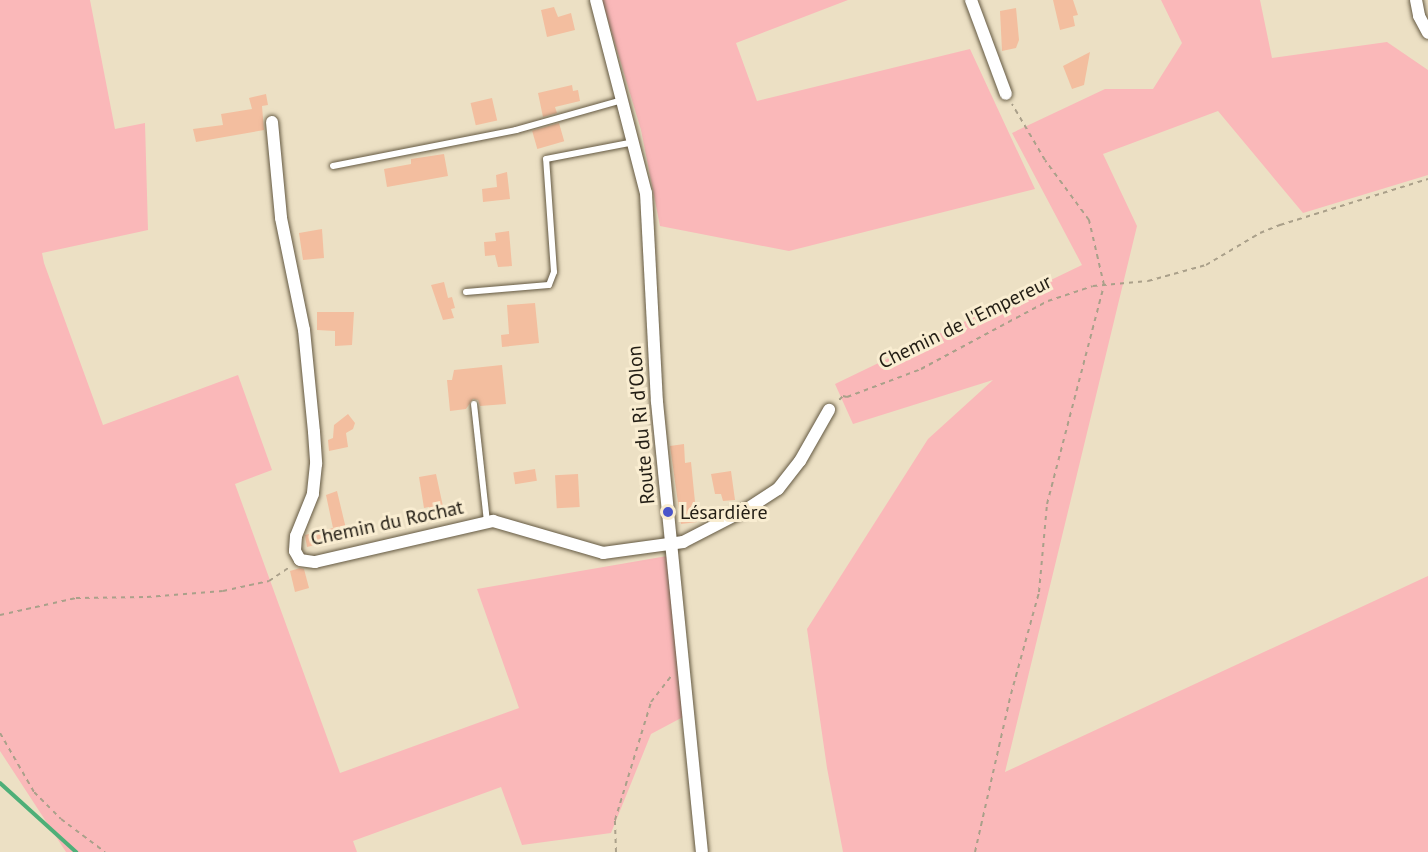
<!DOCTYPE html>
<html>
<head>
<meta charset="utf-8">
<style>
	body { margin:0 }
	#map { position:relative; width:1428px; height:852px; overflow:hidden; background:#ece0c4; font-family:"PT Sans",sans-serif }
	div>[style] { position:absolute }
	[style*='--x'] { left:calc(var(--x)*1px); top:calc(var(--y)*1px); width:calc(var(--w)*1px); rotate:calc(var(--a)*1deg) }
	.green>* { inset:0; background:#fab8b9 }
	.stream>* { height:4px; margin:-2px; padding:0 2px; transform-origin:2px; border-radius:2px; background:#4eaf78 }
	.building>* { inset:0; background:#f3be9f; transform-origin:0 0 }
	.path>* { height:2px; margin-top:-1px; transform-origin:0; background:repeating-linear-gradient(90deg,#aaa08a 0 4.5px,transparent 0 9px) }
	.roads { filter:drop-shadow(0 0 2px #635841) drop-shadow(0 0 2px #635841) }
	.lane>* { height:6px; margin:-3px; padding:0 3px; transform-origin:3px; border-radius:3px; background:#fff }
	.street>* { height:12px; margin:-6px; padding:0 6px; transform-origin:6px; border-radius:6px; background:#fff }
	.dots>* { width:16px; height:16px; translate:-50% -50%; box-sizing:border-box; border:3px solid #f9edd1; border-radius:50% }
	span { translate:-50% -50%; white-space:nowrap; text-align:center; line-height:1.15; -webkit-text-stroke:6px #f9edd1; paint-order:stroke }
	.street-label { font-size:20px; color:#221d14 }
	.poi-label { font-size:20px; color:#221d14 }
	.left { translate:0 -50%; text-align:left }
</style>
</head>
<body>
<div id="map">
	<div class="green">
		<div style="clip-path:polygon(0 0,90px 0,115px 129px,145px 123px,148px 230px,42px 253px,44px 263px,103px 425px,238px 375px,272px 470px,235px 484px,340px 773px,519px 708px,477px 589px,667px 556px,683px 717px,651px 734px,611px 833px,522px 845px,501px 787px,353px 841px,357px 852px,66px 852px,0 751px)"></div>
		<div style="clip-path:polygon(602px 0,848px 0,736px 43px,757px 101px,970px 49px,1035px 189px,789px 251px,660px 226px,641px 130px)"></div>
		<div style="clip-path:polygon(1161px 0,1260px 0,1272px 58px,1387px 42px,1428px 70px,1428px 175px,1303px 213px,1218px 111px,1103px 154px,1137px 226px,1005px 772px,1428px 576px,1428px 852px,843px 852px,827px 768px,807px 629px,928px 439px,993px 380px,853px 424px,835px 384px,1082px 265px,1012px 133px,1105px 89px,1153px 89px,1182px 43px)"></div>
	</div>
	<div class="stream">
		<div style="--x:0;--y:783;--w:103;--a:42.2"></div>
	</div>
	<div class="building">
		<div style="clip-path:polygon(1053px 0,1073px 0,1078px 15px,1073px 16px,1075px 26px,1060px 30px)"></div>
		<div style="clip-path:polygon(554px 7px,558px 17px,571px 13px,575px 30px,547px 37px,541px 10px)"></div>
		<div style="clip-path:polygon(1016px 8px,1019px 40px,1016px 48px,1002px 51px,1000px 11px)"></div>
		<div style="clip-path:polygon(1090px 52px,1084px 85px,1072px 89px,1063px 66px)"></div>
		<div style="clip-path:polygon(572px 85px,573px 91px,578px 90px,580px 101px,555px 107px,557px 113px,543px 117px,538px 93px)"></div>
		<div style="clip-path:polygon(266px 94px,268px 105px,262px 106px,264px 130px,196px 142px,193px 129px,223px 125px,221px 114px,252px 109px,249px 98px)"></div>
		<div style="left:492px;top:98px;width:23px;height:22px;rotate:77deg"></div>
		<div style="left:559px;top:123px;width:19px;height:28px;rotate:74deg"></div>
		<div style="clip-path:polygon(444px 154px,448px 176px,387px 187px,384px 169px,411px 164px,411px 159px)"></div>
		<div style="clip-path:polygon(507px 172px,510px 199px,483px 202px,482px 189px,497px 187px,496px 175px)"></div>
		<div style="clip-path:polygon(322px 229px,324px 258px,303px 260px,299px 233px)"></div>
		<div style="clip-path:polygon(509px 231px,512px 266px,498px 267px,495px 255px,485px 256px,484px 242px,496px 241px,495px 233px)"></div>
		<div style="clip-path:polygon(444px 282px,448px 298px,452px 297px,455px 308px,451px 309px,454px 318px,443px 320px,431px 285px)"></div>
		<div style="clip-path:polygon(535px 303px,539px 343px,502px 347px,501px 335px,509px 334px,507px 305px)"></div>
		<div style="clip-path:polygon(317px 312px,354px 312px,352px 345px,335px 346px,335px 331px,317px 330px)"></div>
		<div style="clip-path:polygon(502px 365px,506px 404px,480px 406px,478px 400px,473px 399px,466px 409px,450px 411px,447px 380px,452px 380px,454px 370px)"></div>
		<div style="clip-path:polygon(348px 414px,355px 423px,353px 429px,346px 433px,348px 447px,329px 451px,328px 440px,333px 438px,334px 425px)"></div>
		<div style="clip-path:polygon(684px 444px,685px 463px,691px 462px,697px 522px,681px 524px,670px 446px)"></div>
		<div style="left:535px;top:469px;width:12px;height:22px;rotate:81deg"></div>
		<div style="clip-path:polygon(731px 471px,735px 500px,723px 501px,721px 494px,715px 494px,711px 474px)"></div>
		<div style="clip-path:polygon(436px 474px,444px 511px,430px 514px,429px 507px,424px 508px,419px 477px)"></div>
		<div style="left:578px;top:474px;width:33px;height:23px;rotate:87deg"></div>
		<div style="clip-path:polygon(337px 491px,348px 537px,307px 547px,305px 535px,333px 528px,326px 495px)"></div>
		<div style="clip-path:polygon(300px 568px,304px 569px,309px 588px,295px 592px,290px 571px)"></div>
	</div>
	<div class="path">
		<div style="--x:839;--y:400;--w:6;--a:-45"></div>
		<div style="--x:843;--y:396;--w:4;--a:14"></div>
		<div style="--x:847;--y:397;--w:79;--a:-20.7"></div>
		<div style="--x:921;--y:369;--w:144;--a:-28.2"></div>
		<div style="--x:1048;--y:301;--w:47;--a:-18.4"></div>
		<div style="--x:1093;--y:286;--w:55;--a:-5.2"></div>
		<div style="--x:1148;--y:281;--w:60;--a:-15.4"></div>
		<div style="--x:1206;--y:265;--w:63;--a:-30.7"></div>
		<div style="--x:1260;--y:233;--w:22;--a:-22"></div>
		<div style="--x:1280;--y:225;--w:155;--a:-17.3"></div>
		<div style="--x:0;--y:615;--w:78;--a:-12.6"></div>
		<div style="--x:76;--y:598;--w:71;--a:-0.8"></div>
		<div style="--x:147;--y:597;--w:76;--a:-4.5"></div>
		<div style="--x:223;--y:591;--w:47;--a:-12.3"></div>
		<div style="--x:269;--y:581;--w:25;--a:-34"></div>
		<div style="--x:0;--y:733;--w:68;--a:60"></div>
		<div style="--x:34;--y:792;--w:38;--a:45"></div>
		<div style="--x:61;--y:819;--w:55;--a:36.9"></div>
		<div style="--x:616;--y:852;--w:32;--a:-92"></div>
		<div style="--x:615;--y:820;--w:123;--a:-73"></div>
		<div style="--x:651;--y:702;--w:34;--a:-52"></div>
		<div style="--x:975;--y:852;--w:162;--a:-77.2"></div>
		<div style="--x:1011;--y:694;--w:106;--a:-74.6"></div>
		<div style="--x:1039;--y:592;--w:88;--a:-84.8"></div>
		<div style="--x:1047;--y:504;--w:226;--a:-75.4"></div>
		<div style="--x:1104;--y:285;--w:67;--a:-103"></div>
		<div style="--x:1089;--y:220;--w:74;--a:-126.3"></div>
		<div style="--x:1045;--y:160;--w:65;--a:-120.5"></div>
	</div>
	<div class="roads">
		<div class="lane">
			<div style="--x:333;--y:166;--w:187;--a:-11.1"></div>
			<div style="--x:516;--y:130;--w:110;--a:-15.8"></div>
			<div style="--x:466;--y:292;--w:83;--a:-4.8"></div>
			<div style="--x:549;--y:285;--w:14;--a:-69"></div>
			<div style="--x:554;--y:272;--w:113;--a:-94"></div>
			<div style="--x:546;--y:159;--w:90;--a:-10.9"></div>
			<div style="--x:474;--y:404;--w:119;--a:83.7"></div>
		</div>
		<div class="street">
			<div style="--x:596;--y:0;--w:199;--a:75.5"></div>
			<div style="--x:646;--y:193;--w:209;--a:87"></div>
			<div style="--x:657;--y:402;--w:452;--a:84.3"></div>
			<div style="--x:971;--y:0;--w:100;--a:69.6"></div>
			<div style="--x:1416;--y:0;--w:16;--a:79"></div>
			<div style="--x:1419;--y:16;--w:19;--a:62"></div>
			<div style="--x:272;--y:122;--w:96;--a:84.6"></div>
			<div style="--x:281;--y:218;--w:114;--a:78.4"></div>
			<div style="--x:304;--y:330;--w:102;--a:84.4"></div>
			<div style="--x:314;--y:432;--w:32;--a:86"></div>
			<div style="--x:316;--y:464;--w:30;--a:96"></div>
			<div style="--x:313;--y:494;--w:45;--a:112"></div>
			<div style="--x:296;--y:536;--w:15;--a:94"></div>
			<div style="--x:295;--y:551;--w:10;--a:61"></div>
			<div style="--x:300;--y:560;--w:15;--a:8"></div>
			<div style="--x:315;--y:562;--w:183;--a:-13"></div>
			<div style="--x:493;--y:521;--w:115;--a:16.2"></div>
			<div style="--x:603;--y:553;--w:81;--a:-7.8"></div>
			<div style="--x:683;--y:542;--w:72;--a:-27.3"></div>
			<div style="--x:747;--y:509;--w:37;--a:-33"></div>
			<div style="--x:778;--y:489;--w:36;--a:-52"></div>
			<div style="--x:800;--y:461;--w:59;--a:-60.4"></div>
		</div>
	</div>
	<div class="dots">
		<div style="left:668px;top:512px;background:#4a55ca"></div>
	</div>
	<div class="street-label">
		<span style="left:965px;top:322px;rotate:-26deg">Chemin de l'Empereur</span>
		<span style="left:641px;top:425px;rotate:-95deg">Route du Ri d'Olon</span>
		<span style="left:387px;top:523px;rotate:-12deg">Chemin du Rochat</span>
	</div>
	<div class="poi-label">
		<span class="left" style="left:680px;top:512px">Lésardière</span>
	</div>
</div>
</body>
</html>
